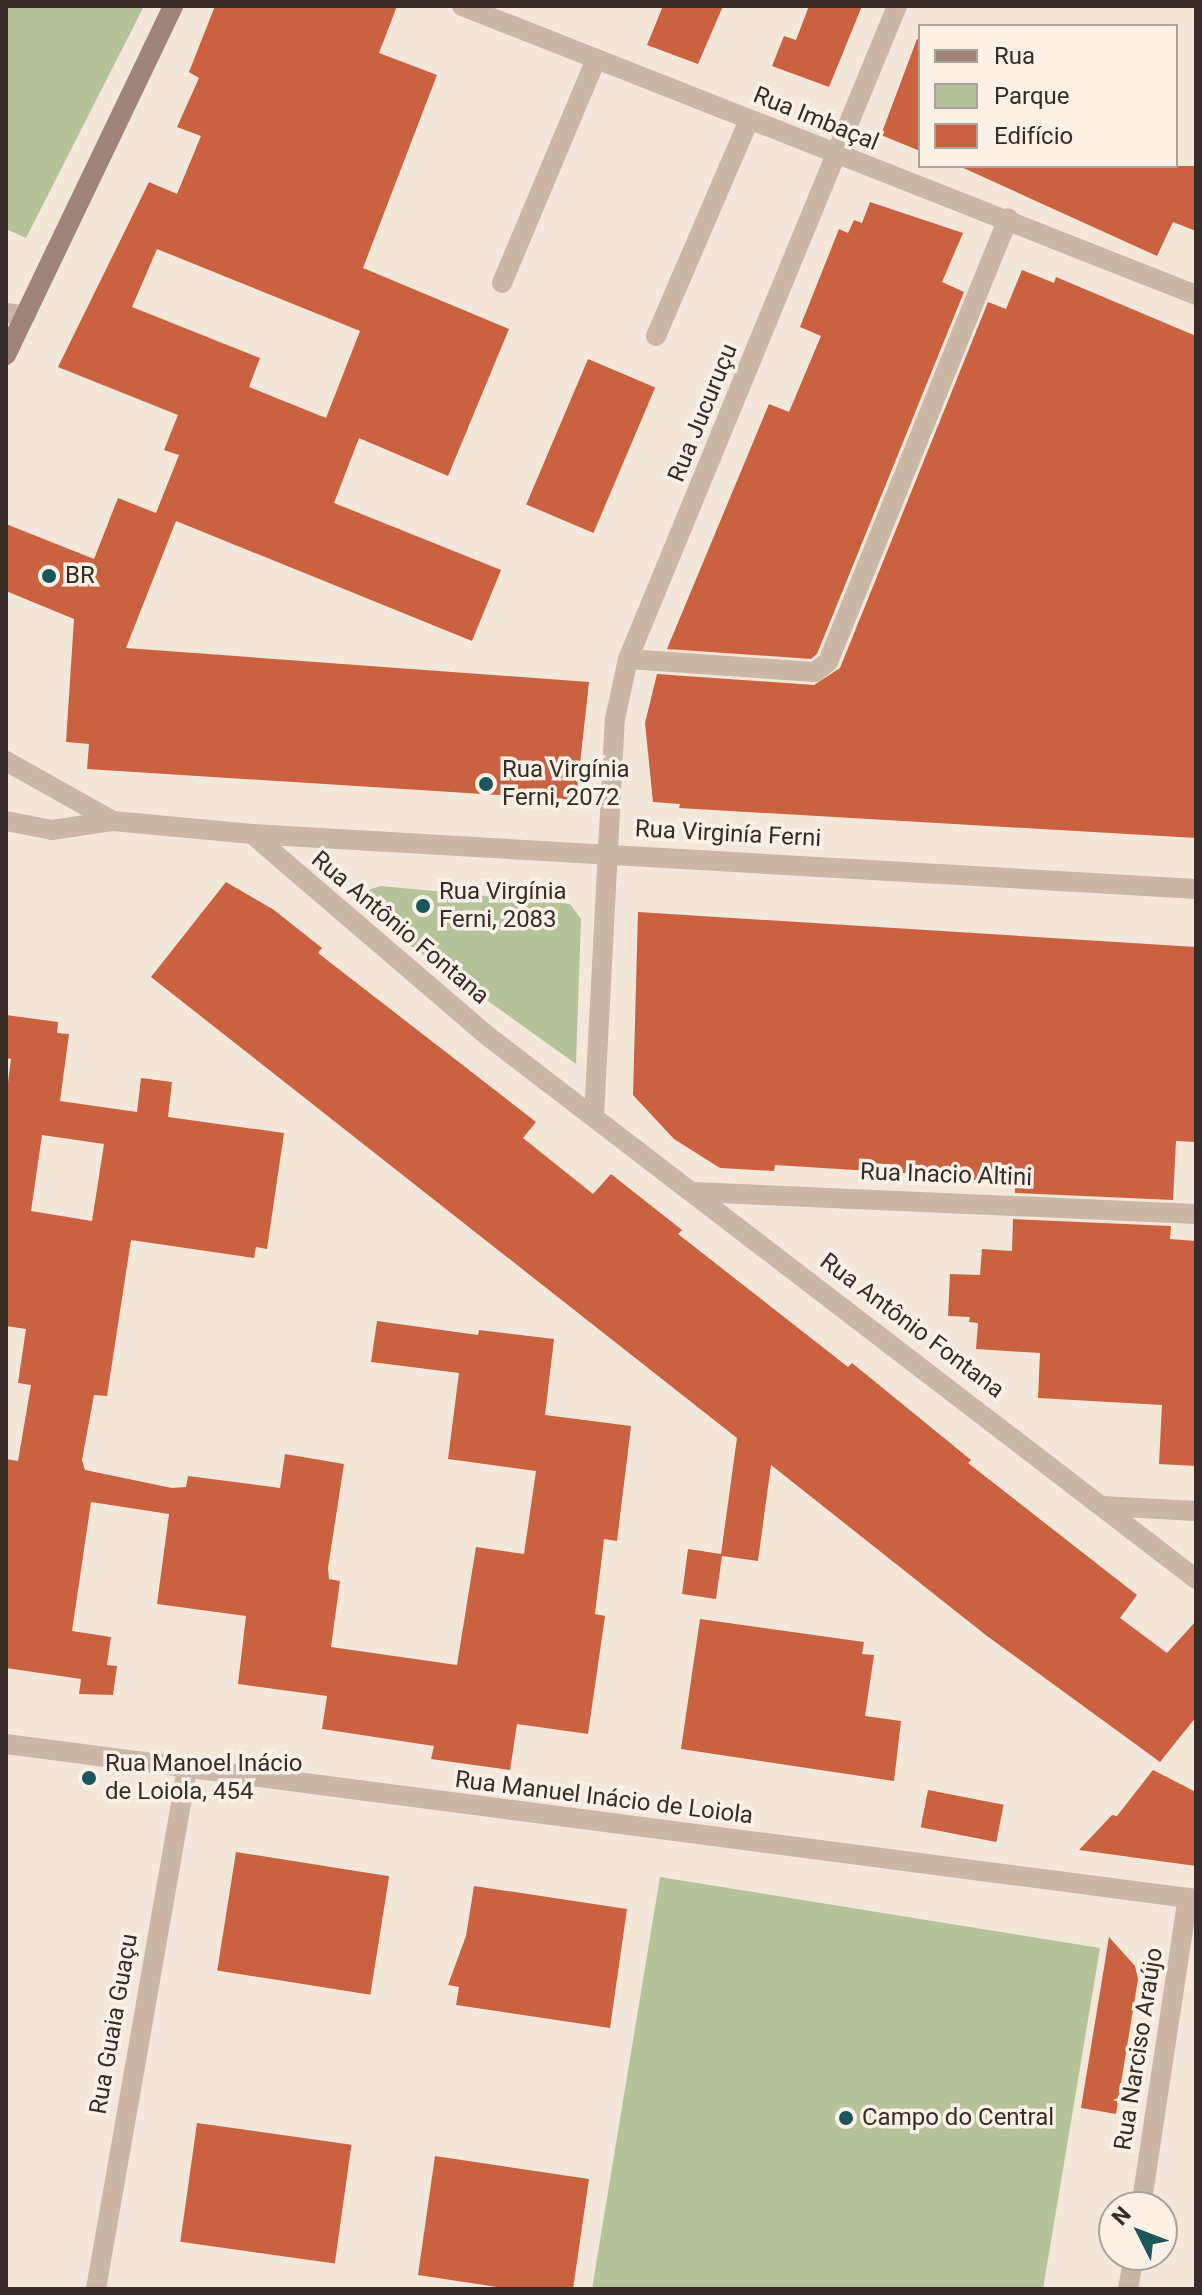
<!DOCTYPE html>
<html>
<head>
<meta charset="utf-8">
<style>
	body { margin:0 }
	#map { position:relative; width:1202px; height:2295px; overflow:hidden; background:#f3e7da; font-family:Roboto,sans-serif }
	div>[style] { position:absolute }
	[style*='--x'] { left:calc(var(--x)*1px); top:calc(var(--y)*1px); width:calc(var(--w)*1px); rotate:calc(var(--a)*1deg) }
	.green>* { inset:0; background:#b5c29a }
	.building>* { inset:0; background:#ca6241; transform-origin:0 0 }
	.service>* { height:20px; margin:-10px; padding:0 10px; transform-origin:10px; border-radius:10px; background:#cbb7a6 }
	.minor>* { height:20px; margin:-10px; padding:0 10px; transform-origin:10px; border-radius:10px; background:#cbb7a6 }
	.tertiary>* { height:20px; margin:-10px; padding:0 10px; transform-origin:10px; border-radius:10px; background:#cbb7a6 }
	.secondary>* { height:20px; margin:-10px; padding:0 10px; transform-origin:10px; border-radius:10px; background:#9f8577 }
	.dots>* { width:22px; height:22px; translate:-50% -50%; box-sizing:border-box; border:4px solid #faf1e7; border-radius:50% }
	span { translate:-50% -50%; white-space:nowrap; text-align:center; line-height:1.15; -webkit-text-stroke:7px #faf1e7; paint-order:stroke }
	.street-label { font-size:24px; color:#372c27 }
	.poi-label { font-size:24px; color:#372c27 }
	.left { translate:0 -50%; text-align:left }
	.frame { position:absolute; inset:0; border:8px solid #372c27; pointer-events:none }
	.legend { position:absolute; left:918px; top:24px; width:260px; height:144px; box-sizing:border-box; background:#faf1e7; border:2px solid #aca29a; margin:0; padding:10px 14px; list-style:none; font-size:24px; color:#372c27 }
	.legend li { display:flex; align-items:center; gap:16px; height:40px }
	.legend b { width:40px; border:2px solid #aca29a }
	.north { position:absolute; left:1098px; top:2191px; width:80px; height:80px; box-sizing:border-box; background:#faf1e7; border:2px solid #aca29a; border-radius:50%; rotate:312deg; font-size:22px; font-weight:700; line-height:32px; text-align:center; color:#372c27 }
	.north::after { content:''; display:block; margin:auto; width:28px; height:36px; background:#1b565a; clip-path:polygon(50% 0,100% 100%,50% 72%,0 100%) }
</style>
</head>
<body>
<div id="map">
	<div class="green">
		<div style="clip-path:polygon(6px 6px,144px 6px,26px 238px,6px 229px)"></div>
		<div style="clip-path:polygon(381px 886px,570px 904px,581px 919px,576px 1064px,369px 916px,368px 890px)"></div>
		<div style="clip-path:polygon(660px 1877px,1100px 1948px,1043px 2289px,592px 2289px)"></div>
	</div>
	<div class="building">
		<div style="clip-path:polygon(evenodd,215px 6px,397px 6px,379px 53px,437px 75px,363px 268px,509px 329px,448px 476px,359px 438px,334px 503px,501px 570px,472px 641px,176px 521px,126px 648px,589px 682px,576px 800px,87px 769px,89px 744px,66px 742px,74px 619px,6px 591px,6px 524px,94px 559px,118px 498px,156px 513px,179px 455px,164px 450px,178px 415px,58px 367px,149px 182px,177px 194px,201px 136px,177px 127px,199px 78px,189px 72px,215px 6px,157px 249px,360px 331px,326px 418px,249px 387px,260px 358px,132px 307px,157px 249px)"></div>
		<div style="clip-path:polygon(663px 6px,723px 6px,698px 64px,647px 45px)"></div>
		<div style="clip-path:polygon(809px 6px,862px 6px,829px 87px,772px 66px,784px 36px,796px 40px)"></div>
		<div style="clip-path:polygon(917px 39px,920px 40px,920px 151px,881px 135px)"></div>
		<div style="clip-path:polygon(959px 166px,1196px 166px,1196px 231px,1173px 222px,1157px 256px)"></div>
		<div style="clip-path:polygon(870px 202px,963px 233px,942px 282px,964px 292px,817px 654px,811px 659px,667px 649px,769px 404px,789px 412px,821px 336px,800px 327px,839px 229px,848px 233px,854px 220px,862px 223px)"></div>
		<div style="clip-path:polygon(1022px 270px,1054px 283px,1056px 277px,1196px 336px,1196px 838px,679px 808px,680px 804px,653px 802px,645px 723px,657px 674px,814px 685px,840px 668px,988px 302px,1006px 309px)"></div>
		<div style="left:588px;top:359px;width:73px;height:158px;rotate:23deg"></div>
		<div style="clip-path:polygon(226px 882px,274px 910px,322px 948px,318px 953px,536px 1122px,523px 1138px,593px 1194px,611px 1174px,682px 1230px,678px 1234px,848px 1367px,852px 1363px,971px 1460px,968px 1463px,1137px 1595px,1120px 1618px,1167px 1653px,1196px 1621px,1196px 1717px,1160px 1762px,987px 1636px,771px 1465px,758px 1561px,722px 1556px,716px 1599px,682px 1594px,688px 1549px,721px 1554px,737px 1438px,151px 977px)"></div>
		<div style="clip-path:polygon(638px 912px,1196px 947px,1196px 1142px,1176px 1141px,1173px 1200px,1015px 1193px,1015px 1185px,934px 1175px,775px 1165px,774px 1171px,720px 1168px,674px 1139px,633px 1095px)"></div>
		<div style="clip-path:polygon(evenodd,6px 1015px,58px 1022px,57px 1033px,69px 1034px,60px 1101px,137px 1112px,141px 1078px,172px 1082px,168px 1117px,284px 1133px,267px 1249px,256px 1247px,254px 1258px,131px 1240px,107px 1396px,94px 1395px,82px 1460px,85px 1470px,172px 1488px,186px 1487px,188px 1476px,280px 1488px,285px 1454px,344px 1464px,328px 1568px,329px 1579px,340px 1581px,331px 1647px,457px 1665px,476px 1547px,524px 1554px,536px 1471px,448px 1459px,459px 1373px,371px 1362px,377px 1321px,478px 1335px,479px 1330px,554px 1339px,545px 1415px,631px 1426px,617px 1541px,604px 1539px,595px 1614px,605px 1616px,588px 1734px,517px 1724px,510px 1770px,431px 1759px,434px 1746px,322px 1729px,327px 1696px,238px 1684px,246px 1616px,157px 1604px,169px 1514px,91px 1502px,72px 1631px,111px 1637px,107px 1665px,117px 1666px,113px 1695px,79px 1694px,81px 1679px,6px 1668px,6px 1459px,18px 1461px,31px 1385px,18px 1383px,26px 1329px,6px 1326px,6px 1098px,11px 1059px,6px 1058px,6px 1015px,42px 1135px,104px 1144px,92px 1221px,31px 1211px,42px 1135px)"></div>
		<div style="clip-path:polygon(1013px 1219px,1171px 1226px,1170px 1239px,1196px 1241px,1196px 1466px,1159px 1464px,1162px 1405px,1038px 1398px,1040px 1353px,976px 1349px,978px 1323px,969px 1322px,970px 1317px,948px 1316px,950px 1274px,980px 1275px,982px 1249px,1012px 1251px)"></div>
		<div style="clip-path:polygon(700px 1619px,864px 1642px,862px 1654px,874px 1655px,865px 1716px,901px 1721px,894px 1781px,681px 1749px)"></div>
		<div style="clip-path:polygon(1153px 1770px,1196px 1792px,1196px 1866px,1079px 1850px,1112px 1815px,1117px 1816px)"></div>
		<div style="left:928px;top:1790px;width:77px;height:38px;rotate:11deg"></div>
		<div style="left:236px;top:1852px;width:155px;height:120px;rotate:9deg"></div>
		<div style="clip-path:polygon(474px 1886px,627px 1909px,610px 2028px,456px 2005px,459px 1987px,448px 1985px,466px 1936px)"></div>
		<div style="clip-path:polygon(1109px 1937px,1135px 1966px,1138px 1979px,1116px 2114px,1081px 2108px)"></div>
		<div style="left:197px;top:2123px;width:156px;height:120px;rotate:8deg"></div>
		<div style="clip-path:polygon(435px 2156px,589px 2179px,573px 2289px,510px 2289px,418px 2275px)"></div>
	</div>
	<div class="service">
		<div style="--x:502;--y:283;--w:243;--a:-67.2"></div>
		<div style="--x:656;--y:336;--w:235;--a:-66.7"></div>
	</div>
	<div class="minor">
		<div style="--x:462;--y:6;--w:789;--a:21.49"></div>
		<div style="--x:6;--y:313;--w:20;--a:6"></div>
		<div style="--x:628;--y:659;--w:187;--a:4"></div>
		<div style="--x:815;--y:672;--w:16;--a:-38"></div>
		<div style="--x:828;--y:662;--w:479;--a:-67.9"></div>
		<div style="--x:252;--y:834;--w:312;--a:40.6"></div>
		<div style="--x:489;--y:1037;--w:891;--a:37.47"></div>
		<div style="--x:594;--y:1117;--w:399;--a:-87"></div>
		<div style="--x:615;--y:719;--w:61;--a:-77.8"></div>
		<div style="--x:628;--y:659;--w:706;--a:-67.61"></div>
		<div style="--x:694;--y:1192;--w:502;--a:2.51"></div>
		<div style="--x:1103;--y:1506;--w:93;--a:3.1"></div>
		<div style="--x:6;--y:1744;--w:1200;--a:7.42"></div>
		<div style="--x:1141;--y:2207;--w:313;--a:-81.4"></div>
		<div style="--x:96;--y:2289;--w:528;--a:-80.07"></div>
		<div style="--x:1128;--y:2289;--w:35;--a:-80"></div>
	</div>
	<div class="tertiary">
		<div style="--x:6;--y:761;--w:123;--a:29.3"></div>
		<div style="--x:6;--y:821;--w:47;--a:11.1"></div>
		<div style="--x:52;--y:830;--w:62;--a:-8.4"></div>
		<div style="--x:113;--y:821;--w:140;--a:5.3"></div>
		<div style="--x:252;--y:834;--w:946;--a:3.33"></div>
	</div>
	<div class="secondary">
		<div style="--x:6;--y:355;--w:387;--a:-64.4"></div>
	</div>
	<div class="dots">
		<div style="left:49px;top:576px;background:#1b565a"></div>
		<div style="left:486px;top:784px;background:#1b565a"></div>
		<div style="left:423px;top:906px;background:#1b565a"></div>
		<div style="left:89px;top:1778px;background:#1b565a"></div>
		<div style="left:846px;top:2118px;background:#1b565a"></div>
	</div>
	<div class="street-label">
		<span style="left:816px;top:119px;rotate:22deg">Rua Imbaçal</span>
		<span style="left:703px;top:413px;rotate:-68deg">Rua Jucuruçu</span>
		<span style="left:728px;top:834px;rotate:3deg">Rua Virginía Ferni</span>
		<span style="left:400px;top:928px;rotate:40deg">Rua Antônio Fontana</span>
		<span style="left:946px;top:1175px;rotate:2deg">Rua Inacio Altini</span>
		<span style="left:912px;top:1326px;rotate:37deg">Rua Antônio Fontana</span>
		<span style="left:604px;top:1798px;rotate:7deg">Rua Manuel Inácio de Loiola</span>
		<span style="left:114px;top:2024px;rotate:-80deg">Rua Guaia Guaçu</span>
		<span style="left:1139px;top:2049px;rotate:-81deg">Rua Narciso Araújo</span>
	</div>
	<div class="poi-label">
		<span class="left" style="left:65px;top:576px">BR</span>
		<span class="left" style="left:502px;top:784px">Rua Virgínia<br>Ferni, 2072</span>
		<span class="left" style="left:439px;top:906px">Rua Virgínia<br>Ferni, 2083</span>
		<span class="left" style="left:105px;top:1778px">Rua Manoel Inácio<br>de Loiola, 454</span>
		<span class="left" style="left:862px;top:2118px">Campo do Central</span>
	</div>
	<div class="frame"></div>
	<ul class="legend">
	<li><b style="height:10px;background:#9f8577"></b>Rua</li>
	<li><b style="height:22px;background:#b5c29a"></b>Parque</li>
	<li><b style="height:22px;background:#ca6241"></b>Edifício</li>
	</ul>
	<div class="north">N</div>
</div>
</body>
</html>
